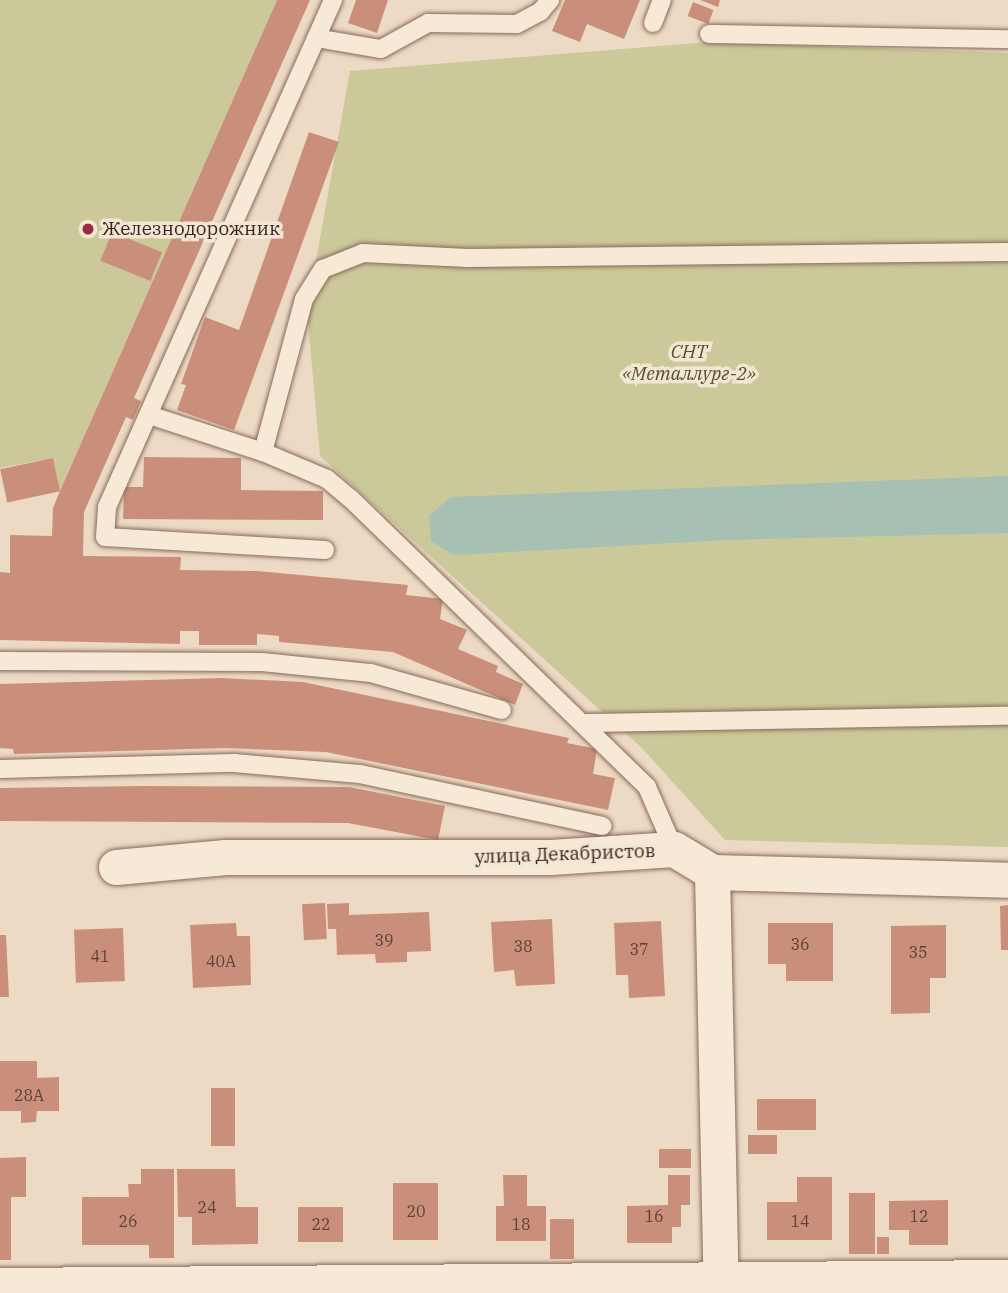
<!DOCTYPE html>
<html>
<head>
<meta charset="utf-8">
<style>
	body { margin:0 }
	#map { position:relative; width:1008px; height:1293px; overflow:hidden; background:#eddac4; font-family:"IBM Plex Serif",serif }
	div>[style] { position:absolute }
	[style*='--x'] { left:calc(var(--x)*1px); top:calc(var(--y)*1px); width:calc(var(--w)*1px); rotate:calc(var(--a)*1deg) }
	.green>* { inset:0; background:#cbc899 }
	.water>* { inset:0; background:#a6c0b4 }
	.building>* { inset:0; background:#ca8f7b; transform-origin:0 0 }
	.roads { filter:drop-shadow(0 0 2px #876b5b) drop-shadow(0 0 2px #876b5b) }
	.lane>* { height:18px; margin:-9px; padding:0 9px; transform-origin:9px; border-radius:9px; background:#f8e9d7 }
	.street>* { height:35px; margin:-17.5px; padding:0 17.5px; transform-origin:17.5px; border-radius:17.5px; background:#f8e9d7 }
	.dots>* { width:19px; height:19px; translate:-50% -50%; box-sizing:border-box; border:4px solid #f4e6d4; border-radius:50% }
	span { translate:-50% -50%; white-space:nowrap; text-align:center; line-height:1.15; -webkit-text-stroke:7px #f4e6d4; paint-order:stroke }
	.number-label { font-size:16px; color:#5c4136 }
	.number-label span { -webkit-text-stroke-width:0 }
	.poi-label { font-size:19px; color:#37271f }
	.left { translate:0 -50%; text-align:left }
	.park-label { font-size:19px; color:#4f5326; font-style:italic }
	.street-label { font-size:19px; color:#37271f }
</style>
</head>
<body>
<div id="map">
	<div class="green">
		<div style="clip-path:polygon(0 0,277px 0,60px 491px,53px 458px,0 468px)"></div>
		<div style="clip-path:polygon(709px 42px,1008px 53px,1008px 847px,725px 840px,642px 748px,320px 456px,307px 311px,350px 71px)"></div>
	</div>
	<div class="water">
		<div style="clip-path:polygon(1008px 476px,1008px 533px,725px 540px,454px 555px,431px 541px,429px 516px,451px 497px)"></div>
	</div>
	<div class="building">
		<div style="clip-path:polygon(277px 0,310px 0,134px 398px,141px 401px,133px 420px,126px 417px,84px 512px,83px 556px,181px 557px,180px 570px,257px 571px,408px 585px,406px 595px,443px 599px,440px 619px,467px 630px,458px 649px,498px 666px,496px 672px,523px 684px,515px 705px,393px 652px,279px 642px,279px 636px,257px 634px,257px 645px,199px 645px,199px 631px,180px 631px,180px 644px,0 640px,0 572px,10px 573px,10px 535px,52px 536px,53px 508px,60px 491px)"></div>
		<div style="clip-path:polygon(356px 0,388px 0,377px 33px,348px 23px)"></div>
		<div style="clip-path:polygon(565px 0,640px 0,624px 39px,587px 24px,580px 42px,552px 31px)"></div>
		<div style="clip-path:polygon(700px 0,720px 0,718px 7px)"></div>
		<div style="left:693px;top:2px;width:22px;height:15px;rotate:21deg"></div>
		<div style="clip-path:polygon(309px 132px,339px 142px,234px 430px,177px 410px,186px 385px,181px 384px,205px 317px,239px 330px)"></div>
		<div style="left:112px;top:232px;width:54px;height:31px;rotate:22deg"></div>
		<div style="clip-path:polygon(144px 457px,241px 458px,241px 490px,323px 491px,323px 520px,123px 519px,124px 487px,143px 487px)"></div>
		<div style="left:53px;top:458px;width:34px;height:54px;rotate:78deg"></div>
		<div style="clip-path:polygon(222px 678px,303px 682px,569px 738px,567px 743px,597px 749px,593px 774px,615px 778px,608px 810px,326px 752px,225px 748px,14px 754px,13px 749px,0 748px,0 684px)"></div>
		<div style="clip-path:polygon(142px 786px,349px 787px,445px 806px,438px 840px,348px 823px,0 821px,0 788px)"></div>
		<div style="left:325px;top:903px;width:36px;height:23px;rotate:87deg"></div>
		<div style="clip-path:polygon(349px 903px,349px 915px,429px 912px,431px 951px,407px 952px,407px 962px,376px 963px,375px 954px,337px 955px,336px 929px,328px 929px,327px 904px)"></div>
		<div style="clip-path:polygon(1008px 905px,1008px 950px,1001px 950px,1000px 906px)"></div>
		<div style="clip-path:polygon(552px 919px,555px 984px,516px 986px,514px 970px,494px 972px,491px 922px)"></div>
		<div style="clip-path:polygon(661px 921px,665px 996px,629px 998px,628px 975px,616px 975px,614px 923px)"></div>
		<div style="clip-path:polygon(236px 923px,237px 936px,250px 936px,251px 985px,193px 988px,190px 925px)"></div>
		<div style="clip-path:polygon(768px 923px,833px 923px,833px 981px,786px 981px,786px 964px,768px 964px)"></div>
		<div style="clip-path:polygon(946px 925px,946px 978px,930px 978px,930px 1013px,891px 1014px,891px 926px)"></div>
		<div style="left:123px;top:928px;width:53px;height:49px;rotate:88deg"></div>
		<div style="clip-path:polygon(0 935px,6px 935px,9px 997px,0 997px)"></div>
		<div style="clip-path:polygon(0 1061px,37px 1061px,37px 1078px,59px 1077px,59px 1111px,37px 1111px,36px 1122px,21px 1123px,21px 1111px,0 1111px)"></div>
		<div style="left:211px;top:1088px;width:24px;height:58px"></div>
		<div style="left:757px;top:1099px;width:59px;height:31px"></div>
		<div style="left:748px;top:1135px;width:29px;height:19px"></div>
		<div style="left:659px;top:1149px;width:32px;height:19px"></div>
		<div style="clip-path:polygon(26px 1157px,26px 1197px,11px 1197px,11px 1260px,0 1260px,0 1158px)"></div>
		<div style="clip-path:polygon(141px 1169px,174px 1169px,174px 1258px,149px 1258px,149px 1245px,82px 1245px,82px 1197px,129px 1197px,128px 1184px,141px 1184px)"></div>
		<div style="clip-path:polygon(177px 1169px,235px 1169px,236px 1207px,258px 1207px,258px 1244px,192px 1245px,192px 1217px,178px 1217px)"></div>
		<div style="clip-path:polygon(503px 1175px,527px 1175px,527px 1206px,546px 1206px,546px 1241px,496px 1241px,496px 1206px,504px 1206px)"></div>
		<div style="clip-path:polygon(668px 1175px,690px 1175px,690px 1205px,681px 1205px,681px 1227px,672px 1227px,672px 1243px,627px 1243px,627px 1206px,668px 1205px)"></div>
		<div style="clip-path:polygon(797px 1177px,832px 1177px,832px 1240px,767px 1240px,767px 1202px,797px 1202px)"></div>
		<div style="left:393px;top:1183px;width:45px;height:57px"></div>
		<div style="left:849px;top:1193px;width:26px;height:61px"></div>
		<div style="clip-path:polygon(948px 1200px,948px 1245px,909px 1245px,909px 1230px,889px 1230px,889px 1201px)"></div>
		<div style="left:298px;top:1207px;width:45px;height:35px"></div>
		<div style="left:550px;top:1219px;width:24px;height:40px"></div>
		<div style="left:877px;top:1237px;width:12px;height:17px"></div>
	</div>
	<div class="roads">
		<div class="lane">
			<div style="--x:653;--y:23;--w:25;--a:-69"></div>
			<div style="--x:709;--y:34;--w:299;--a:1"></div>
			<div style="--x:316;--y:38;--w:66;--a:9.6"></div>
			<div style="--x:381;--y:49;--w:54;--a:-29"></div>
			<div style="--x:428;--y:23;--w:89;--a:0.6"></div>
			<div style="--x:517;--y:24;--w:26;--a:-28"></div>
			<div style="--x:540;--y:12;--w:16;--a:-50"></div>
			<div style="--x:149;--y:415;--w:120;--a:18"></div>
			<div style="--x:263;--y:452;--w:69;--a:22.9"></div>
			<div style="--x:327;--y:479;--w:30;--a:40"></div>
			<div style="--x:350;--y:498;--w:414;--a:44.2"></div>
			<div style="--x:647;--y:787;--w:68;--a:66.5"></div>
			<div style="--x:263;--y:452;--w:158;--a:-75"></div>
			<div style="--x:304;--y:299;--w:36;--a:-58"></div>
			<div style="--x:323;--y:269;--w:43;--a:-21.8"></div>
			<div style="--x:363;--y:253;--w:105;--a:2.7"></div>
			<div style="--x:468;--y:258;--w:540;--a:-0.64"></div>
			<div style="--x:325;--y:550;--w:220;--a:-176.6"></div>
			<div style="--x:105;--y:537;--w:30;--a:-86"></div>
			<div style="--x:107;--y:507;--w:555;--a:-65.97"></div>
			<div style="--x:0;--y:661;--w:262;--a:0.2"></div>
			<div style="--x:262;--y:662;--w:110;--a:5.8"></div>
			<div style="--x:371;--y:673;--w:136;--a:15.8"></div>
			<div style="--x:586;--y:723;--w:422;--a:-1"></div>
			<div style="--x:0;--y:769;--w:234;--a:-1.5"></div>
			<div style="--x:234;--y:763;--w:126;--a:5"></div>
			<div style="--x:360;--y:774;--w:248;--a:12.1"></div>
		</div>
		<div class="street">
			<div style="--x:116;--y:867;--w:110;--a:-5.2"></div>
			<div style="--x:226;--y:857;--w:324;--a:0"></div>
			<div style="--x:550;--y:857;--w:124;--a:-3.7"></div>
			<div style="--x:674;--y:849;--w:44;--a:31.2"></div>
			<div style="--x:712;--y:872;--w:296;--a:1.5"></div>
			<div style="--x:712;--y:872;--w:421;--a:88.8"></div>
			<div style="--x:0;--y:1285;--w:1008;--a:-0.45"></div>
		</div>
	</div>
	<div class="dots">
		<div style="left:88px;top:229px;background:#942d3f"></div>
	</div>
	<div class="number-label">
		<span style="left:384px;top:940px">39</span>
		<span style="left:800px;top:944px">36</span>
		<span style="left:523px;top:946px">38</span>
		<span style="left:639px;top:949px">37</span>
		<span style="left:918px;top:952px">35</span>
		<span style="left:100px;top:956px">41</span>
		<span style="left:221px;top:961px">40А</span>
		<span style="left:29px;top:1095px">28А</span>
		<span style="left:207px;top:1207px">24</span>
		<span style="left:416px;top:1211px">20</span>
		<span style="left:654px;top:1216px">16</span>
		<span style="left:919px;top:1216px">12</span>
		<span style="left:128px;top:1221px">26</span>
		<span style="left:800px;top:1221px">14</span>
		<span style="left:321px;top:1224px">22</span>
		<span style="left:521px;top:1224px">18</span>
	</div>
	<div class="poi-label">
		<span class="left" style="left:102px;top:229px">Железнодорожник</span>
	</div>
	<div class="park-label">
		<span style="left:689px;top:363px">СНТ<br>«Металлург-2»</span>
	</div>
	<div class="street-label">
		<span style="left:565px;top:854px;rotate:-2deg">улица Декабристов</span>
	</div>
</div>
</body>
</html>
